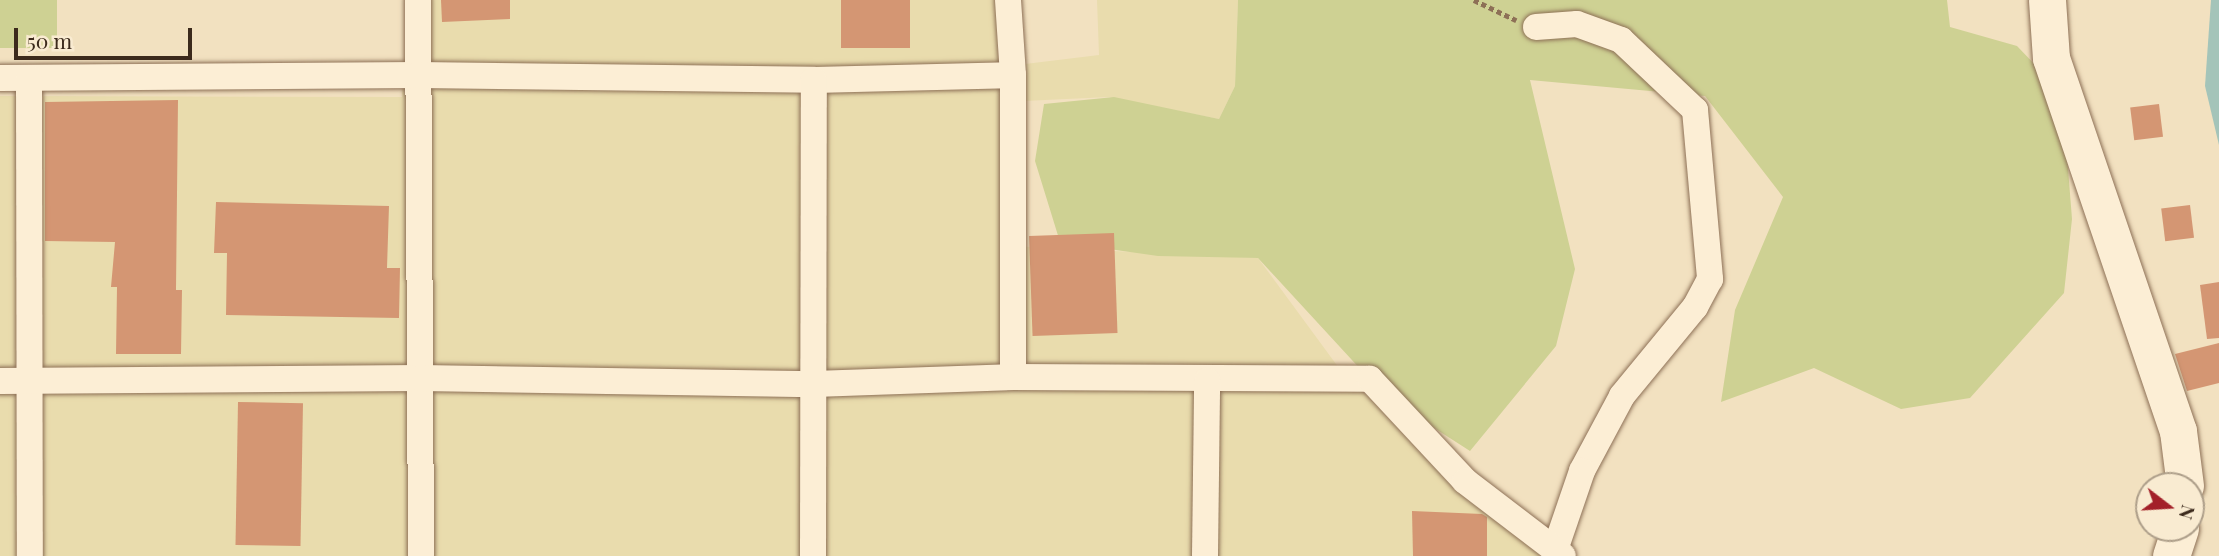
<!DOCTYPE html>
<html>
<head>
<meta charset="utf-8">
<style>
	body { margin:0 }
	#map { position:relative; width:2219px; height:556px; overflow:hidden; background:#f2e1c0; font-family:"Playfair Display",serif }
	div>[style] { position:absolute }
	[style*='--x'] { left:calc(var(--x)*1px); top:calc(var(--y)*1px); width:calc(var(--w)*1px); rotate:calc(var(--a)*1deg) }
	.farmland>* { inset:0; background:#e9dcad }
	.green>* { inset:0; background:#ced193; transform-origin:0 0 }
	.water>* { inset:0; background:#a4c4b9 }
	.building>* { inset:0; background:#d49673; transform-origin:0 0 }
	.path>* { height:4.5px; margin-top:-2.25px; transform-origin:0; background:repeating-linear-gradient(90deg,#8d7056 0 5px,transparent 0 8.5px) }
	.roads { filter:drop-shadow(0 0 2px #8d7056) drop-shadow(0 0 2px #8d7056) }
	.street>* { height:26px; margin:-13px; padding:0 13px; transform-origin:13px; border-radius:13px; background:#fceed5 }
	.secondary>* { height:37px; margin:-18.5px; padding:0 18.5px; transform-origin:18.5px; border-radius:18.5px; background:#fceed5 }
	span { translate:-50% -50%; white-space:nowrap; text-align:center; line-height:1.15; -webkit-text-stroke:6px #f9ebd1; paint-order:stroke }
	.north { position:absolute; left:2135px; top:472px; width:70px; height:70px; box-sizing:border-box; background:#f9ebd1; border:2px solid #ad9e89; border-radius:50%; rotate:107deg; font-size:19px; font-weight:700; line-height:28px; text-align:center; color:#3c2a1c }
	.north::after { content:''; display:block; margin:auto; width:24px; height:32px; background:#a32029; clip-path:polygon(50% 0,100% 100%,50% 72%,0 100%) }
	.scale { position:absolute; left:14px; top:28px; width:178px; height:32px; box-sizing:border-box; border:4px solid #3c2a1c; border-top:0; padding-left:9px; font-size:21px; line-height:24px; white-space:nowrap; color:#3c2a1c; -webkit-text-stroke:5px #f9ebd1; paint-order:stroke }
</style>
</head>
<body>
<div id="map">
	<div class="farmland">
		<div style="clip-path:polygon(408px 0,1004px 0,1013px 246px,1258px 258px,1347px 379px,1564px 556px,0 556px,0 96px,402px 97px)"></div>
		<div style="clip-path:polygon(1097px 0,1238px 0,1235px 86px,1219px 119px,1109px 97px,1024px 101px,1025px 64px,1099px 55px)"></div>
	</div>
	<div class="green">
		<div style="left:0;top:0;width:57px;height:48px"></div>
		<div style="clip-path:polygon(1238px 0,1947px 0,1950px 27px,2017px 46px,2062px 93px,2072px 219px,2064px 293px,1970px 398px,1901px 409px,1814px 368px,1721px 402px,1735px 310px,1783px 197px,1705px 96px,1530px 80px,1575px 269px,1556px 346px,1470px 451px,1386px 397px,1258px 258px,1158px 256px,1060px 242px,1035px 161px,1044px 104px,1114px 97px,1219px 119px,1235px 86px)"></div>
	</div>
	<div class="water">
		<div style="clip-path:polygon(2211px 0,2219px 0,2219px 145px,2205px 86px)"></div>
	</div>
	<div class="building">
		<div style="clip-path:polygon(441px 0,510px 0,510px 19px,442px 22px)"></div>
		<div style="left:841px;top:0;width:69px;height:48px"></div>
		<div style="clip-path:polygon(178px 100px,176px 290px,182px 290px,181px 354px,116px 354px,117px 287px,111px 287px,115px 242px,45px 241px,45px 102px)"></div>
		<div style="left:2159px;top:104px;width:33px;height:29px;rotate:83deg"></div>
		<div style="clip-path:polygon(216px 202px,389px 206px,387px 268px,400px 268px,399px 318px,226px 315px,227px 253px,214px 253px)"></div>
		<div style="left:2190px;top:205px;width:33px;height:29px;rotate:83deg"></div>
		<div style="left:1114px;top:233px;width:100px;height:85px;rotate:88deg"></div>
		<div style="clip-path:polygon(2219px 282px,2219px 338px,2207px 339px,2200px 285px)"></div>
		<div style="clip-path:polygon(2219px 343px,2219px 383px,2187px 391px,2175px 354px)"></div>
		<div style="left:238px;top:402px;width:65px;height:143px;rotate:1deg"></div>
		<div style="clip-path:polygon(1412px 511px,1482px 514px,1487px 517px,1487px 556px,1413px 556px)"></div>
	</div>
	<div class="path">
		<div style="--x:1474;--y:0;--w:47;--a:25.5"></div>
	</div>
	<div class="roads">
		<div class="street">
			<div style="--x:418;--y:0;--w:556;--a:89.69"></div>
			<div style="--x:1008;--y:0;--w:75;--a:86.2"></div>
			<div style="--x:1013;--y:75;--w:302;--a:90"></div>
			<div style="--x:1536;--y:27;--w:41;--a:-4.2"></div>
			<div style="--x:1577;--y:24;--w:47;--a:20"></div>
			<div style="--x:1621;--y:40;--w:102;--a:43.4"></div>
			<div style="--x:1695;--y:110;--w:170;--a:84.9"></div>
			<div style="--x:1710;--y:279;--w:32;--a:118"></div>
			<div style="--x:1695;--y:307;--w:115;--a:129.4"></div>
			<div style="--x:1622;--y:396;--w:85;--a:118.1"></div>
			<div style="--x:1582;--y:471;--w:83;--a:108.9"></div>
			<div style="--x:0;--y:78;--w:418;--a:-0.4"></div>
			<div style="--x:418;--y:75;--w:396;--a:0.7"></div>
			<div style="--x:814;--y:80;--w:199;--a:-1.4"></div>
			<div style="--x:29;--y:78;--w:478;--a:89.9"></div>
			<div style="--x:0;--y:381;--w:421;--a:-0.4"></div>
			<div style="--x:421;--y:378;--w:393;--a:0.9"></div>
			<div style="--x:814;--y:384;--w:199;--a:-2"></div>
			<div style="--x:1013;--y:377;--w:357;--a:0.3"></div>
			<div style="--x:1370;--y:379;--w:139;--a:47"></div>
			<div style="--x:1465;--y:481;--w:123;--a:37.4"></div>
			<div style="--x:813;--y:556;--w:476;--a:-89.9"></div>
			<div style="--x:1205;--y:556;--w:175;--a:-89.3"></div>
		</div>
		<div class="secondary">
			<div style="--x:2047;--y:0;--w:58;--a:86.1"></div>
			<div style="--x:2051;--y:58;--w:394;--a:71.2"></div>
			<div style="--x:2178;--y:431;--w:55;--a:82.7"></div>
			<div style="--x:2171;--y:556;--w:29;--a:-72"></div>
		</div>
	</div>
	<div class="north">N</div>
	<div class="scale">50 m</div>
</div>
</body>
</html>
